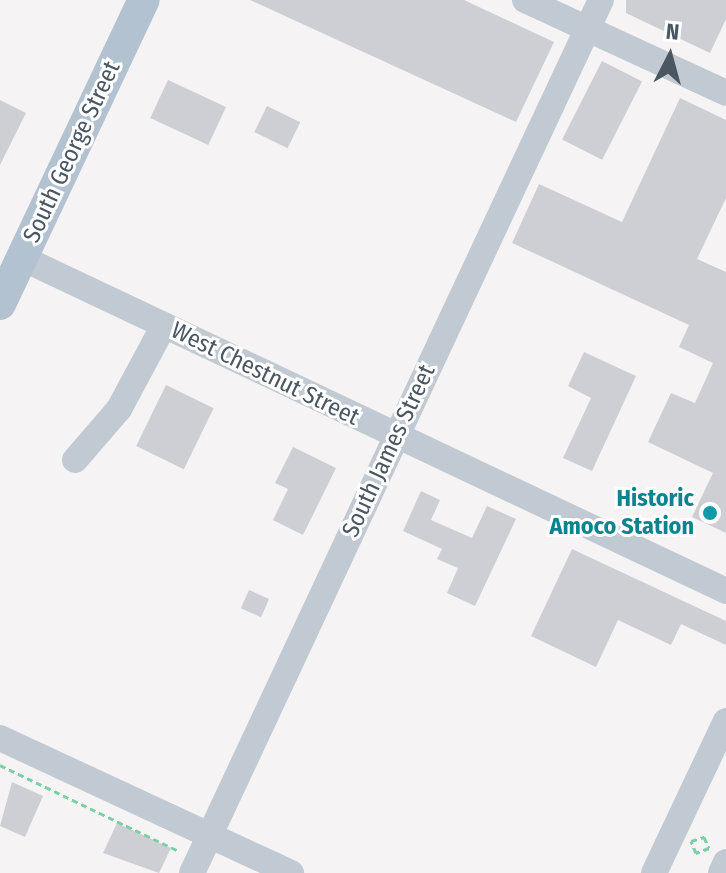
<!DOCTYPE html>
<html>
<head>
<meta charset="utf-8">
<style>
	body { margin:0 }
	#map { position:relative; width:726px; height:873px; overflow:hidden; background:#f5f3f3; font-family:"Fira Sans Condensed",sans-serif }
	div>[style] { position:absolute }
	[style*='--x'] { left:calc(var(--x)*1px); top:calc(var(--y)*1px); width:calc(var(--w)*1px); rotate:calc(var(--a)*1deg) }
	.building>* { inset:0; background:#cdcfd5; transform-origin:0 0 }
	.path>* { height:3px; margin-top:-1.5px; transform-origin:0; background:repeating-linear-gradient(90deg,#7ad0a6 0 6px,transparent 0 10px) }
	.minor>* { height:26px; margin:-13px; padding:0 13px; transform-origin:13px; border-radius:13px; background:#c1cad2 }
	.major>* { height:32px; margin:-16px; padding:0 16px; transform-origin:16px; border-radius:16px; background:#b3c2d1 }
	.dots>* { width:22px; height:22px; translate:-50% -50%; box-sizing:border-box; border:4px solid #fff; border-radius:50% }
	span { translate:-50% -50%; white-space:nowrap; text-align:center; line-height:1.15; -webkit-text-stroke:6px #fff; paint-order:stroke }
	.street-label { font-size:24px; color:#4a5661 }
	.culture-label { font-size:24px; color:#0d838f; font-weight:700 }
	.right { translate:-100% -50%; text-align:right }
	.north { position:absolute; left:630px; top:16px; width:80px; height:80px; -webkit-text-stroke:6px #fff; paint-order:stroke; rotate:6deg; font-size:22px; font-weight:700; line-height:32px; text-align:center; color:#4a5661 }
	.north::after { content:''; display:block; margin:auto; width:28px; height:36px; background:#4a5661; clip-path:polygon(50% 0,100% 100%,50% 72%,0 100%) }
</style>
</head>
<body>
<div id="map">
	<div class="building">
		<div style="clip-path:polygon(250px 0,464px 0,554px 42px,516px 122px)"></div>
		<div style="clip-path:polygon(626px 0,726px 0,726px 19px,710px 53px,626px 13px)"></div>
		<div style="left:602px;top:61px;width:45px;height:88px;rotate:27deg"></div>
		<div style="left:168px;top:80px;width:64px;height:42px;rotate:25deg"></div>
		<div style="clip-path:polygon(680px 98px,726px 120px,726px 198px,697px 259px,726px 272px,726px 533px,692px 517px,713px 473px,648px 442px,671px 393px,695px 403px,713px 363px,679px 347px,689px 325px,512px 243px,539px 184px,622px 222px)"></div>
		<div style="clip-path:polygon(0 100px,26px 113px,0 165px)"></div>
		<div style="left:267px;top:106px;width:37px;height:29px;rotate:26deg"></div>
		<div style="clip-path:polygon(584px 352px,636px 376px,592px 471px,563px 458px,591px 398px,568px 386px)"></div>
		<div style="left:166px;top:385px;width:53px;height:68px;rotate:26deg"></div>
		<div style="clip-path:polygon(293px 447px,336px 468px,303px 535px,273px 520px,288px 489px,275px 483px)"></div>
		<div style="clip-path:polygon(421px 491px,440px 500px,431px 520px,472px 538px,487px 506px,516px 519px,475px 606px,447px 593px,458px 568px,437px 559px,442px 549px,403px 531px)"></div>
		<div style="clip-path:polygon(572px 549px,726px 621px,726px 645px,681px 624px,671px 645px,618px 620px,596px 667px,531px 636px)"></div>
		<div style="left:249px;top:590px;width:22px;height:20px;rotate:24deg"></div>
		<div style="clip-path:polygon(12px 782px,43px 796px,25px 837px,0 826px)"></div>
		<div style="clip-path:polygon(117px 823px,171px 848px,159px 873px,103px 853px)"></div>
	</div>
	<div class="path">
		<div style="--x:0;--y:765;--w:196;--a:25.7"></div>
		<div style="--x:704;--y:837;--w:12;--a:66"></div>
		<div style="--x:709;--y:848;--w:14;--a:159"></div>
		<div style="--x:696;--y:853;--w:13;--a:-113"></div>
		<div style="--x:691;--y:841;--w:14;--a:-17"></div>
	</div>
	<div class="minor">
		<div style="--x:525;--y:0;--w:221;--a:24.8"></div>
		<div style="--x:22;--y:258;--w:779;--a:25.31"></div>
		<div style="--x:75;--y:460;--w:67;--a:-49.2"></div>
		<div style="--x:119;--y:409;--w:95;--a:-61.8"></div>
		<div style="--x:0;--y:738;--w:321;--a:24.9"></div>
		<div style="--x:192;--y:873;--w:964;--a:-64.9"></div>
		<div style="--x:654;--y:873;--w:168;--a:-64.7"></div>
		<div style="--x:721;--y:873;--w:12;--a:-66"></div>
	</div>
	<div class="major">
		<div style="--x:0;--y:304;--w:336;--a:-64.7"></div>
	</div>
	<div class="dots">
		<div style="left:710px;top:513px;background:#0f9aa8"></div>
	</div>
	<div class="street-label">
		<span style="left:72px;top:152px;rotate:-65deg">South George Street</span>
		<span style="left:265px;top:374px;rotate:26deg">West Chestnut Street</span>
		<span style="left:389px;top:451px;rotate:-65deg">South James Street</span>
	</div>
	<div class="culture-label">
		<span class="right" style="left:694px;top:513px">Historic<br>Amoco Station</span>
	</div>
	<div class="north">N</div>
</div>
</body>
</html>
